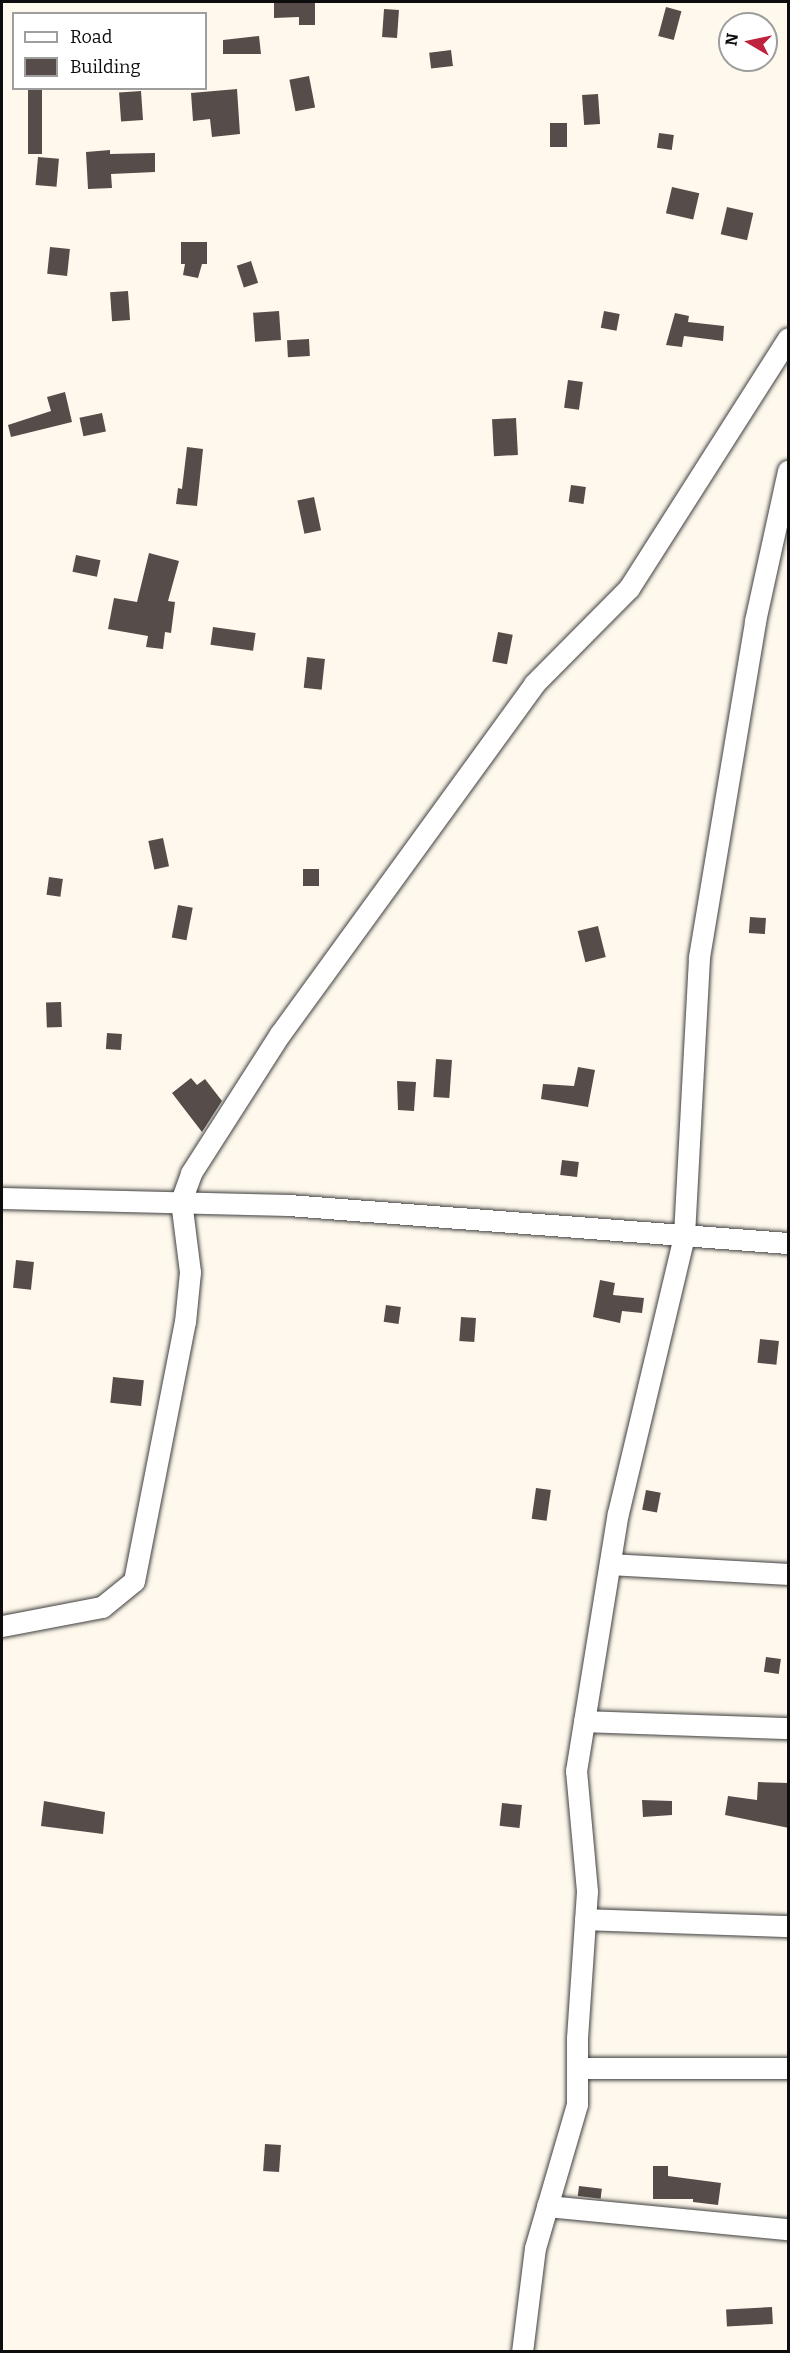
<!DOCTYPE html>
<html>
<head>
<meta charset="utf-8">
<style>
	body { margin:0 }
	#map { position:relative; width:790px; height:2353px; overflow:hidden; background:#fff9ed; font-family:Bitter,serif }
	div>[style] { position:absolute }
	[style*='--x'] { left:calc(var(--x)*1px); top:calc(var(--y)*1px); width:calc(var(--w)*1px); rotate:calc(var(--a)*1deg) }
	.building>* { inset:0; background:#564c49; transform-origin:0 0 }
	.roads { filter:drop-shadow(0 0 2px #404040) drop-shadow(0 0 2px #404040) }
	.minor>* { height:21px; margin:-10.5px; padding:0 10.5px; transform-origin:10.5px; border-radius:10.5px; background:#fff }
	span { translate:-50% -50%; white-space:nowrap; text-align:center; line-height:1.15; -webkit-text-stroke:6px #fff; paint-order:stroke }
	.frame { position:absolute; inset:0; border:3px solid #0d0d0d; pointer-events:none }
	.legend { position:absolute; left:12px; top:12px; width:195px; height:78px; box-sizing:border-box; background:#fff; border:2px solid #9e9e9e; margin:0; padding:8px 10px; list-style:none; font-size:18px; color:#0d0d0d }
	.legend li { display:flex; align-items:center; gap:12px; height:30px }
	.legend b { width:30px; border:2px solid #9e9e9e }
	.north { position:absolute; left:718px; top:12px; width:60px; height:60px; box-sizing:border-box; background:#fff; border:2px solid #9e9e9e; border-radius:50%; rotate:279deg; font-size:16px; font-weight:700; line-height:24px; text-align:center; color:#0d0d0d }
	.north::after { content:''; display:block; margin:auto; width:21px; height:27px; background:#bf223d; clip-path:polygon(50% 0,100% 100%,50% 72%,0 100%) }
</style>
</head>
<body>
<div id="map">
	<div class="building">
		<div style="clip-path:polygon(274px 2px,315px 2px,315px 25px,299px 25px,299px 17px,274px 18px)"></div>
		<div style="left:666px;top:7px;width:16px;height:30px;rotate:15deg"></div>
		<div style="left:384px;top:9px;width:15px;height:28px;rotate:4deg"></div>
		<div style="clip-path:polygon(259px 36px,261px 54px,223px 54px,223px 40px)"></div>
		<div style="left:451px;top:50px;width:16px;height:22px;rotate:83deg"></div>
		<div style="left:309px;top:76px;width:32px;height:20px;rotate:79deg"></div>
		<div style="left:28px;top:88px;width:14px;height:66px"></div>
		<div style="clip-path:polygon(237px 89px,240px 134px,212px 137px,210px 119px,193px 121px,191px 93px)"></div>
		<div style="left:141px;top:91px;width:29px;height:22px;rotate:86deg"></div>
		<div style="left:598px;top:94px;width:30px;height:16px;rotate:86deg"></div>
		<div style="left:567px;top:123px;width:24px;height:17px;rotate:90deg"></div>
		<div style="left:659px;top:133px;width:15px;height:15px;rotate:8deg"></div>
		<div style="clip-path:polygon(110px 150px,110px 154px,155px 153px,155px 172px,111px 174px,112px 188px,88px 189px,86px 152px)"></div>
		<div style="left:38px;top:157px;width:21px;height:28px;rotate:5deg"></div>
		<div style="left:672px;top:187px;width:28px;height:27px;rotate:13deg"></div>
		<div style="left:727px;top:207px;width:27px;height:28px;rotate:13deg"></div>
		<div style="clip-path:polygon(181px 242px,207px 242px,207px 264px,202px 264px,198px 278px,183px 275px,185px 264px,181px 264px)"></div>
		<div style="left:50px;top:247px;width:20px;height:27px;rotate:6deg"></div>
		<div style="left:251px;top:261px;width:23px;height:15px;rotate:72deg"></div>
		<div style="left:128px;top:291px;width:29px;height:18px;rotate:86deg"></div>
		<div style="left:279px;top:311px;width:29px;height:26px;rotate:86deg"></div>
		<div style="left:604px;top:311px;width:16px;height:17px;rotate:11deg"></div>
		<div style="clip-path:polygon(675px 313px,689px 316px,688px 322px,724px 326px,723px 341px,684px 336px,682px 347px,666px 345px)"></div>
		<div style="left:309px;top:339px;width:17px;height:22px;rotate:87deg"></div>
		<div style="left:568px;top:380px;width:15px;height:28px;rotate:8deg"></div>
		<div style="clip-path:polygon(65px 392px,72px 422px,11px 437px,8px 425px,51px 411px,47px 397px)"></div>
		<div style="left:102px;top:413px;width:19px;height:23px;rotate:78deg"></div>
		<div style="left:516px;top:418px;width:37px;height:24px;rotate:87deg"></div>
		<div style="clip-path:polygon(187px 447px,203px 449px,197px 506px,176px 504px,178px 488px,182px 489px)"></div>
		<div style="left:571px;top:485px;width:15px;height:17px;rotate:8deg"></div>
		<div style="left:314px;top:497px;width:34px;height:17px;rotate:78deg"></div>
		<div style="clip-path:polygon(149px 553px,179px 561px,168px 601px,175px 602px,171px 633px,165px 632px,163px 649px,146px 647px,148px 636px,108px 629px,114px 598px,137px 602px)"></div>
		<div style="left:76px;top:555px;width:25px;height:17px;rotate:12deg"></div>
		<div style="left:213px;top:627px;width:43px;height:18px;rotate:8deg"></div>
		<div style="left:498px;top:632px;width:15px;height:30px;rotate:11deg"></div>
		<div style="left:307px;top:657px;width:18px;height:31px;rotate:6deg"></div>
		<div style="left:163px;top:838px;width:29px;height:15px;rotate:78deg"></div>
		<div style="left:303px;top:869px;width:16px;height:17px"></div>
		<div style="left:49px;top:877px;width:14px;height:18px;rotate:8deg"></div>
		<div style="left:178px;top:905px;width:15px;height:33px;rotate:11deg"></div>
		<div style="left:750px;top:917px;width:16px;height:16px;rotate:4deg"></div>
		<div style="left:598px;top:926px;width:32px;height:21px;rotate:76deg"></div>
		<div style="left:61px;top:1002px;width:25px;height:15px;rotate:88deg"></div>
		<div style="left:107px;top:1033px;width:15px;height:16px;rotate:4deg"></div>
		<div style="left:436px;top:1059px;width:16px;height:38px;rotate:4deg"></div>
		<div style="clip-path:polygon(578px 1067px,595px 1070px,588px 1107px,541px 1099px,543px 1084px,574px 1086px)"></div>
		<div style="clip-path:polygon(191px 1078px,197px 1085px,205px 1079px,222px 1101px,202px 1132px,172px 1093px)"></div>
		<div style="clip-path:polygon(397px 1081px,416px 1082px,414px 1111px,398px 1110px)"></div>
		<div style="left:562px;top:1160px;width:17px;height:15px;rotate:7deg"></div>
		<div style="left:16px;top:1260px;width:18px;height:28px;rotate:6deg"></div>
		<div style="clip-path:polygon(600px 1280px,615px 1283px,613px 1295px,644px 1298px,642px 1313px,622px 1311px,620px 1323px,593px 1317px)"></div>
		<div style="left:386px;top:1305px;width:15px;height:17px;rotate:8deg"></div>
		<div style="left:461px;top:1317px;width:15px;height:24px;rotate:4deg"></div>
		<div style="left:760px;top:1339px;width:19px;height:24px;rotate:6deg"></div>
		<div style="left:113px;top:1377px;width:31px;height:26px;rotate:6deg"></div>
		<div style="left:536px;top:1488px;width:15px;height:31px;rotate:8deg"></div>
		<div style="left:646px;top:1490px;width:15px;height:20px;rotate:11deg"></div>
		<div style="left:766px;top:1657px;width:15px;height:15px;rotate:8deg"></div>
		<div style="clip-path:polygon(758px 1782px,789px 1783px,789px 1828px,725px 1815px,728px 1796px,757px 1800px)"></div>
		<div style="clip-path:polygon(642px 1800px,672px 1801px,672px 1815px,643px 1817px)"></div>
		<div style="clip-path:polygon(44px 1801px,105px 1812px,103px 1834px,41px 1826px)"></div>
		<div style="left:502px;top:1803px;width:20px;height:23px;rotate:6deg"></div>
		<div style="left:265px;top:2144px;width:16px;height:27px;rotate:4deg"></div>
		<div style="clip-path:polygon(653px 2166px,668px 2166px,668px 2176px,721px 2183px,718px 2205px,693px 2202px,693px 2199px,653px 2199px)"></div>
		<div style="left:579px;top:2186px;width:23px;height:10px;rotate:7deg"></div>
		<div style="left:772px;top:2307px;width:17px;height:46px;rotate:87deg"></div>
	</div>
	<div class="roads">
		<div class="minor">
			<div style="--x:2;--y:1198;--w:286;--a:1.4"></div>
			<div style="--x:288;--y:1205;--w:501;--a:4.35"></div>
			<div style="--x:610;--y:1564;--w:178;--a:3.2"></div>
			<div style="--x:2;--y:1626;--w:102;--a:-10.8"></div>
			<div style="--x:102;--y:1607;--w:41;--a:-39.1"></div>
			<div style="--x:134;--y:1581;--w:264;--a:-78.9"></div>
			<div style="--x:185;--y:1322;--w:50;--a:-84.3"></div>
			<div style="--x:190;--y:1272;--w:72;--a:-97.2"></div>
			<div style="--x:181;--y:1201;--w:30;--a:-70"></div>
			<div style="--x:191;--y:1173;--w:165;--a:-57.4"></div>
			<div style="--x:280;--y:1034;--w:432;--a:-54"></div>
			<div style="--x:534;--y:684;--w:135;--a:-45.3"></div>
			<div style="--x:629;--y:588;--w:296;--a:-57.5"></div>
			<div style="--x:584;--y:1721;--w:204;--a:2"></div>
			<div style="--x:585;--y:1919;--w:203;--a:2"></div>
			<div style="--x:577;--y:2068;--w:211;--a:0"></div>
			<div style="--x:547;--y:2206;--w:242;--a:5.5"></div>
			<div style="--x:522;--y:2352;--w:105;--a:-82.9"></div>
			<div style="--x:535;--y:2248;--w:150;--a:-73.7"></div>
			<div style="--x:577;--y:2104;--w:66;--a:-90"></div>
			<div style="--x:577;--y:2038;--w:147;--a:-86.1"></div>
			<div style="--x:587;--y:1891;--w:121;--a:-95.2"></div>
			<div style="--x:576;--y:1771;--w:261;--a:-80.8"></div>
			<div style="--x:618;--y:1513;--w:286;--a:-76.6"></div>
			<div style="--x:684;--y:1235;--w:278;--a:-86.9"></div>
			<div style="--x:699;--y:957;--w:341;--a:-80.5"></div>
			<div style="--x:755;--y:621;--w:154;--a:-77.6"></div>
		</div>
	</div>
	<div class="frame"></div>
	<ul class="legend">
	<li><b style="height:8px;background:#fff"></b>Road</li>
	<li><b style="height:16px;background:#564c49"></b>Building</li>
	</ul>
	<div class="north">N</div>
</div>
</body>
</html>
